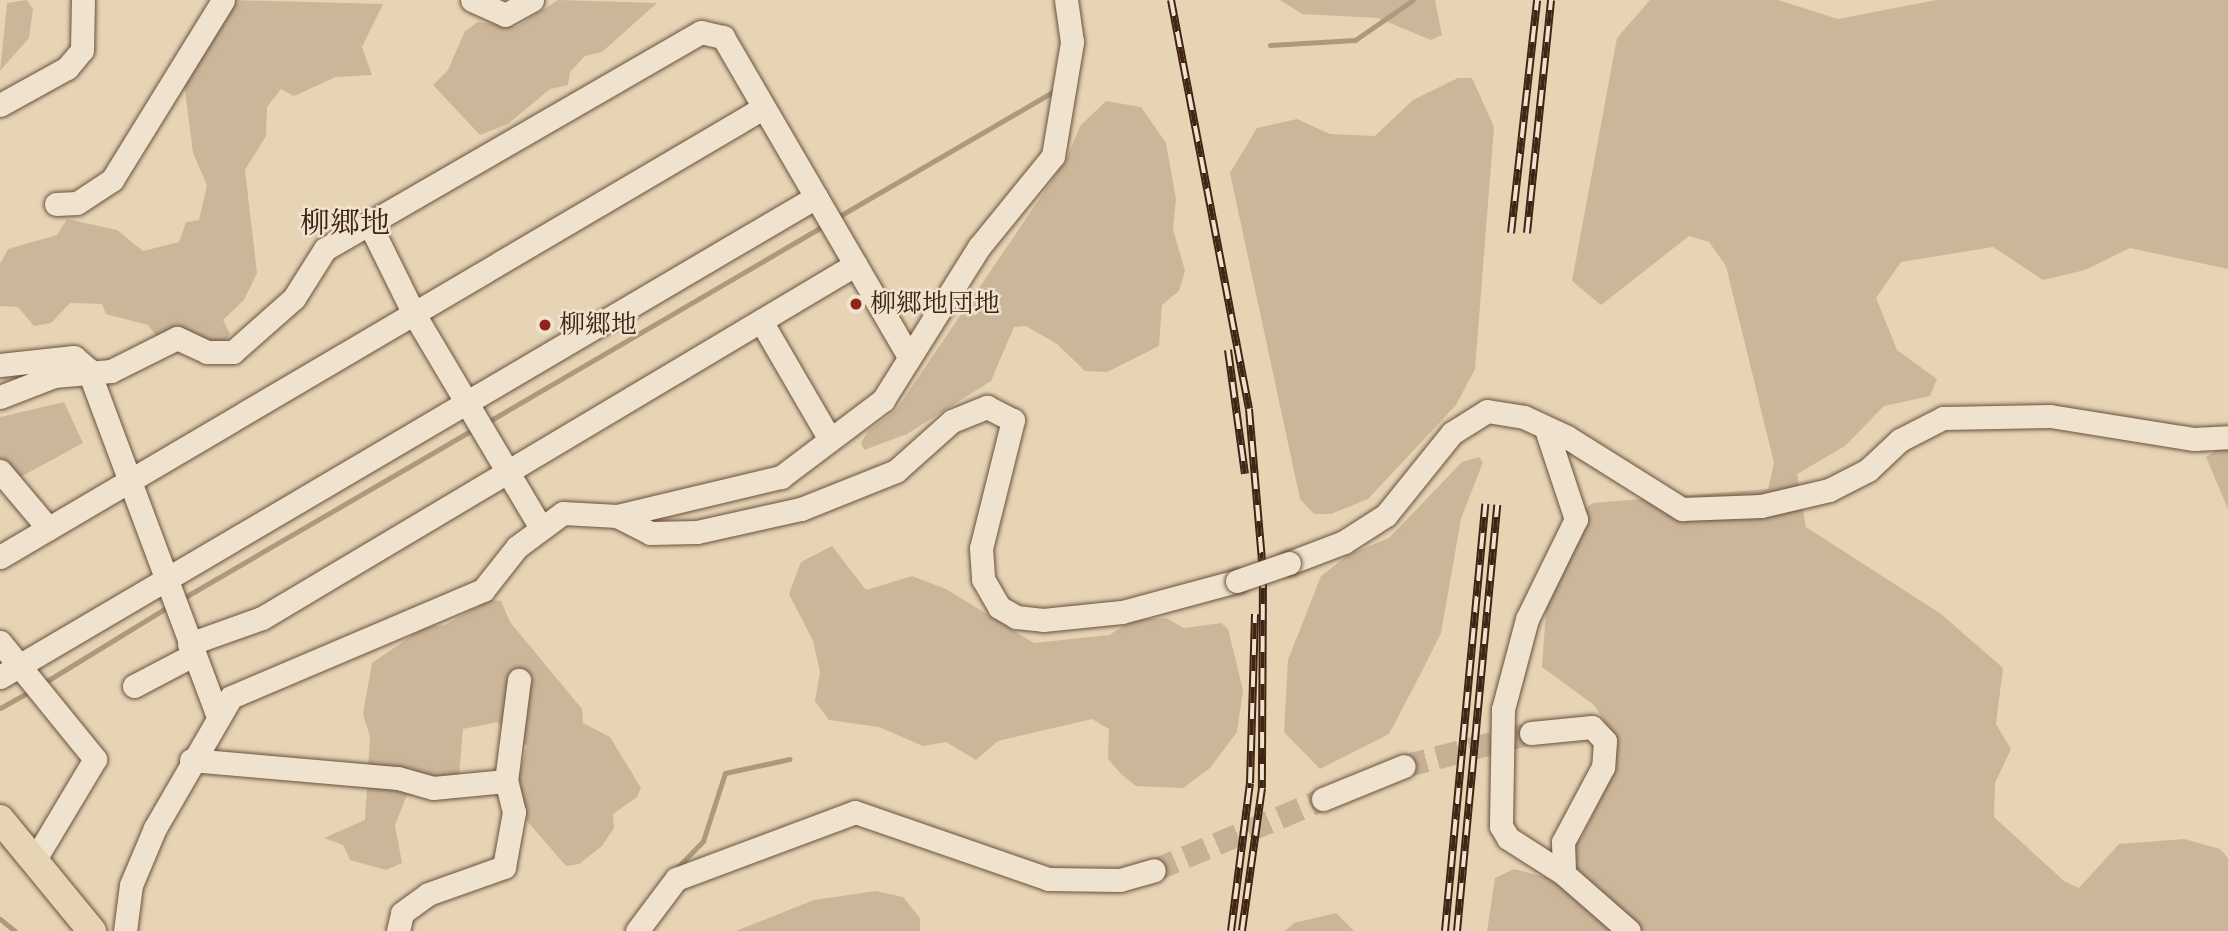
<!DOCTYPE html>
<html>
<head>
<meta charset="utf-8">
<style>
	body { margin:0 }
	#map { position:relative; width:2228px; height:931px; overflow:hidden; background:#e7d4b5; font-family:"IM FELL Great Primer","Noto Serif JP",serif }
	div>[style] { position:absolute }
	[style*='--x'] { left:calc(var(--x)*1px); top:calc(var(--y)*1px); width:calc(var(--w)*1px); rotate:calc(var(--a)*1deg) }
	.green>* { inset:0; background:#cbb69a }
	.stream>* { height:5px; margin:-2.5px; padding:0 2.5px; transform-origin:2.5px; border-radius:2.5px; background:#ae987e }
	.minor-tunnel>* { height:23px; margin-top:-11.5px; transform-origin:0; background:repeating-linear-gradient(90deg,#c6b195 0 23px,transparent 0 34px) }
	.roads { filter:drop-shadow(0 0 2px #6a513c) drop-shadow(0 0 2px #6a513c) }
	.minor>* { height:23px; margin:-11.5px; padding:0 11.5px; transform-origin:11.5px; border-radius:11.5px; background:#efe3cf }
	.major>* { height:28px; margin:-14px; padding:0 14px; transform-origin:14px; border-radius:14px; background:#e7d4b5 }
	.rail>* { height:8px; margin-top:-4px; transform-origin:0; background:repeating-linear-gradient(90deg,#efe3cf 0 16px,#402514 0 32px); box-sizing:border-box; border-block:2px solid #402514 }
	.bridges { filter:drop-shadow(0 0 2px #6a513c) drop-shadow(0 0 2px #6a513c) }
	.minor-bridge>* { height:23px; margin:-11.5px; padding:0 11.5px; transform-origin:11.5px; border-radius:11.5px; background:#efe3cf }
	.dots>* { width:19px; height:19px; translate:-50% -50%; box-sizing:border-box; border:4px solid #efe3cf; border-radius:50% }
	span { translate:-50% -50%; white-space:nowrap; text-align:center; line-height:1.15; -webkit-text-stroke:5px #efe3cf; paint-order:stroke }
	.poi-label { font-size:26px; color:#402514 }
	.left { translate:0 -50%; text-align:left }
	.quarter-label { font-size:30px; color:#402514 }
</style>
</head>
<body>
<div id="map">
	<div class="green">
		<div style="clip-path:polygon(27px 0,33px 9px,29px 38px,0 71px,7px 3px)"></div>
		<div style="clip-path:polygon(232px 0,383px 4px,362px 47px,372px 75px,336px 77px,294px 96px,281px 89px,267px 107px,266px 136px,245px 170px,257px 273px,244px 300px,223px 320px,230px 334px,224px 343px,157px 337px,148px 325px,106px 314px,102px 304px,70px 303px,51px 323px,34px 326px,18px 307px,0 306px,0 264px,8px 249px,57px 235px,67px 219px,117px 230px,143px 251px,179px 242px,186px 222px,199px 220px,207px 185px,193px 153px,184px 82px)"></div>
		<div style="clip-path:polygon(558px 0,657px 3px,602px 52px,585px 56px,570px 72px,568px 85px,550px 89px,508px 124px,480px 135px,433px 85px,448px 70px,465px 31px,478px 22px,516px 27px)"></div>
		<div style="clip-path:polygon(1280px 0,1435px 0,1442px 35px,1431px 40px,1378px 18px,1302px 14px)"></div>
		<div style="clip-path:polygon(1650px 0,1778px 0,1838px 19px,1936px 0,2228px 0,2228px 269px,2130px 248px,2085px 270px,2043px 280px,1993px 247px,1901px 262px,1876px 298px,1897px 350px,1937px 379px,1930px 396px,1884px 406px,1845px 446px,1797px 474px,1806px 527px,1941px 614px,2003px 668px,1996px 724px,2011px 749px,1995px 783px,1994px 817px,2064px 881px,2079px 888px,2119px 844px,2184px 839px,2220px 849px,2228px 858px,2228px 931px,1487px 931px,1495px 878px,1514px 869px,1549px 878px,1583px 835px,1614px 769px,1612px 732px,1594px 705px,1542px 667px,1549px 568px,1564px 523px,1593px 503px,1768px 489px,1774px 463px,1726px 266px,1709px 242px,1689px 236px,1601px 305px,1572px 281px,1617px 38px)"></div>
		<div style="clip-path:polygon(1458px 78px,1472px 78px,1494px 127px,1475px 369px,1456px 405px,1368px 499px,1331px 514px,1314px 514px,1300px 499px,1230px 173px,1257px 128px,1297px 119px,1330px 134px,1375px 136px,1413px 100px)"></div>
		<div style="clip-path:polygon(1106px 101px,1141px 107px,1166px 143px,1176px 199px,1173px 229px,1185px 271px,1179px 291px,1162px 305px,1159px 346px,1107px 372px,1085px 371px,1057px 344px,1026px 326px,1014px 327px,991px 381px,907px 434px,864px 450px,861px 443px,868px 431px,896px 410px,1066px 160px,1080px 126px)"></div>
		<div style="clip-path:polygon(64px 402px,83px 443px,13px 481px,0 466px,0 417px)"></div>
		<div style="clip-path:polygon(2228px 443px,2228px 509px,2206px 457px)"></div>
		<div style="clip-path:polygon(1479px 457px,1483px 462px,1461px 519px,1441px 633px,1419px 677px,1389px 734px,1320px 769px,1284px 732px,1288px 660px,1321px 576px,1348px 555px,1389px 538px,1462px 462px)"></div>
		<div style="clip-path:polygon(832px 546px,866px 590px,912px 576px,946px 589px,1034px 643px,1109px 635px,1134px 620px,1166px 618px,1184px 628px,1221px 623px,1228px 629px,1243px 690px,1237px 732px,1210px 768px,1183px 788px,1136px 786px,1122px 775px,1108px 759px,1109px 729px,1092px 719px,998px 741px,976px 760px,946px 742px,923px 746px,879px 727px,829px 720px,815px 701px,820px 672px,813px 641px,789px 594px,801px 562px)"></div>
		<div style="clip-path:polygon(490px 600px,501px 601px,510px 622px,582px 709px,583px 723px,610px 737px,641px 788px,637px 797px,613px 814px,614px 828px,602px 846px,579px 864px,566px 866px,527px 821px,519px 777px,527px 746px,497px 722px,473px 727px,463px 729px,457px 799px,407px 795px,395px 825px,402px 863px,386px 870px,350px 860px,343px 845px,324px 838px,365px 820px,370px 737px,363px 714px,372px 663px,423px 628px,445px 625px)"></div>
		<div style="clip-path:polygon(876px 891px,903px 897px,920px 918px,920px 931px,736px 931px,814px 900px)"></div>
		<div style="clip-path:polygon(1336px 913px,1354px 931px,1285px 931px,1294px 923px)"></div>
	</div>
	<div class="stream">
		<div style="--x:1270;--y:45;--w:85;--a:-3.4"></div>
		<div style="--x:1355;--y:40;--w:70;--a:-34.6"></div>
		<div style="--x:836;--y:218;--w:257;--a:-30.2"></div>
		<div style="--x:486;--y:423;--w:393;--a:-30.3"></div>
		<div style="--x:180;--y:600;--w:340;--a:-30.2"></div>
		<div style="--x:42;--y:684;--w:151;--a:-31.5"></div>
		<div style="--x:0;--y:708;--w:35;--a:-29"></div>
		<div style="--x:676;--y:869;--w:39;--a:-46"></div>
		<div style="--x:703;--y:841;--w:71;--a:-72.1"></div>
		<div style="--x:725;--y:773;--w:66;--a:-12.2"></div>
		<div style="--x:0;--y:919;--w:19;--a:39"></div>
	</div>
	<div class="minor-tunnel">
		<div style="--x:1404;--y:766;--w:131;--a:-14.6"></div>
		<div style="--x:1154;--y:870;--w:183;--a:-22.8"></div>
	</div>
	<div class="roads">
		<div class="minor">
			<div style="--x:472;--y:0;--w:36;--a:24"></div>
			<div style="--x:505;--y:15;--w:31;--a:-29"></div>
			<div style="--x:0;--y:105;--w:77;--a:-28.9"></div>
			<div style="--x:67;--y:68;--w:23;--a:-50"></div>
			<div style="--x:82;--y:50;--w:50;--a:-88.9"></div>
			<div style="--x:56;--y:204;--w:21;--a:-3"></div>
			<div style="--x:77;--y:203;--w:42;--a:-33.3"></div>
			<div style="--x:112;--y:180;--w:211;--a:-58.3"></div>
			<div style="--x:369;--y:223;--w:102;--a:63.7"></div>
			<div style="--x:414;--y:314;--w:247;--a:59.3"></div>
			<div style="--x:761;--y:321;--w:133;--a:59.8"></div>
			<div style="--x:0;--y:365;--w:74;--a:-6.2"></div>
			<div style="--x:74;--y:357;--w:18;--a:41"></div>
			<div style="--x:88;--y:369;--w:368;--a:69.5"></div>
			<div style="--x:0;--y:397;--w:58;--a:-21.3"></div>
			<div style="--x:54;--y:376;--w:57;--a:-5"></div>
			<div style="--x:111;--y:371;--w:74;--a:-26.6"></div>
			<div style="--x:177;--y:338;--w:33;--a:25"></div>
			<div style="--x:207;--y:352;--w:26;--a:0"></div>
			<div style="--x:233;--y:352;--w:81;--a:-41.5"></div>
			<div style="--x:294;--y:298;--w:58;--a:-57.7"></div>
			<div style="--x:325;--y:249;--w:434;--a:-30"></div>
			<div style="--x:701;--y:32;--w:23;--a:13"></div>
			<div style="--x:723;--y:37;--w:369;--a:59.8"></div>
			<div style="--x:1547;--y:432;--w:92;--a:71.6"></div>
			<div style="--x:1576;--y:519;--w:111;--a:116.1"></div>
			<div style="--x:1527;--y:619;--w:93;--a:104.9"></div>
			<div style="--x:1503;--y:709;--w:117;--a:91"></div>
			<div style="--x:1501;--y:826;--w:14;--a:60"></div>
			<div style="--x:1508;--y:838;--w:67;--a:32.7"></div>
			<div style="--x:1564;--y:874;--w:86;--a:41.2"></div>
			<div style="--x:0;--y:471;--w:75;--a:49.9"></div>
			<div style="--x:617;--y:516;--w:37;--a:27"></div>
			<div style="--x:650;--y:533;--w:47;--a:-1.2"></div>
			<div style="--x:697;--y:532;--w:107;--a:-12.5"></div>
			<div style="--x:801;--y:509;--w:102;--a:-21.8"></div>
			<div style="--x:896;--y:471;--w:75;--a:-41.8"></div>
			<div style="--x:952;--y:421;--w:38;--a:-22"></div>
			<div style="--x:987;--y:407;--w:29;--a:27"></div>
			<div style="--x:1013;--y:420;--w:132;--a:104"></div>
			<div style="--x:981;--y:548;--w:31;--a:86"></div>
			<div style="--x:983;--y:579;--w:32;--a:60"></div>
			<div style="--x:999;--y:607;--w:20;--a:30"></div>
			<div style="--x:1016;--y:617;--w:27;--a:6"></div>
			<div style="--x:1043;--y:620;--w:79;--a:-5.8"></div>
			<div style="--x:1122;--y:612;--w:119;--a:-15.1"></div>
			<div style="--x:0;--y:557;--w:885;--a:-30.48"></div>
			<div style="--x:1289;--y:563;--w:59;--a:-20.9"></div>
			<div style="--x:1344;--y:542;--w:50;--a:-32.7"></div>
			<div style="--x:1386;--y:515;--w:105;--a:-51.2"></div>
			<div style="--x:1452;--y:433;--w:41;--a:-32.2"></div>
			<div style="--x:1487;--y:411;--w:37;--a:9"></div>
			<div style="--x:1524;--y:417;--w:47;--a:24.9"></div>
			<div style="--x:1567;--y:437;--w:136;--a:32.1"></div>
			<div style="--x:1682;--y:509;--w:79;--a:-2.2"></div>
			<div style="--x:1761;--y:506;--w:70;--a:-13.2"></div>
			<div style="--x:1829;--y:490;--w:44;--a:-27.1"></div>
			<div style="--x:1868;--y:470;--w:44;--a:-43.2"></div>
			<div style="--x:1900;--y:440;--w:48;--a:-27.1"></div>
			<div style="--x:1943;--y:418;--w:107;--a:-1.1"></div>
			<div style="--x:2050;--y:416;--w:146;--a:9.1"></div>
			<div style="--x:2194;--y:439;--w:34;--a:-3"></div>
			<div style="--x:0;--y:642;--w:151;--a:50.9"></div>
			<div style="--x:95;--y:759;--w:119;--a:120.9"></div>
			<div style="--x:189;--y:644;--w:77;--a:-19.6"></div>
			<div style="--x:262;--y:618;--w:691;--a:-30.79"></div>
			<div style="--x:0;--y:677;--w:947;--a:-30.47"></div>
			<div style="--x:134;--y:686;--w:67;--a:-27.7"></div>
			<div style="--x:1531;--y:733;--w:61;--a:-5.6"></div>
			<div style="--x:1592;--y:727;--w:19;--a:47"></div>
			<div style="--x:1605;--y:741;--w:26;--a:94"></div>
			<div style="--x:1603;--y:767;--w:85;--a:118.1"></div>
			<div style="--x:1563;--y:842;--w:32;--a:88"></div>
			<div style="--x:191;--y:760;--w:208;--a:5"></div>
			<div style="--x:398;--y:778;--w:36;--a:16"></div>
			<div style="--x:433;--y:788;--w:73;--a:-5.5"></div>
			<div style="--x:506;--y:781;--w:102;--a:-82.7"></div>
			<div style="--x:1323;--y:799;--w:87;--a:-22.2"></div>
			<div style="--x:125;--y:931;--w:46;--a:-82.6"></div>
			<div style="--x:131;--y:885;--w:62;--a:-67.2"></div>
			<div style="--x:155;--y:828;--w:151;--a:-59.9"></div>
			<div style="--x:231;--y:697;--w:274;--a:-23"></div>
			<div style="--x:483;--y:590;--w:55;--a:-51.7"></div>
			<div style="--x:517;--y:547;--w:57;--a:-36.5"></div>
			<div style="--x:563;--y:513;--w:54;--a:3.2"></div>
			<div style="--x:617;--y:516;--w:169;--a:-13.4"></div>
			<div style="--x:781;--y:477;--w:128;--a:-37"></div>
			<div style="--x:883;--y:400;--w:181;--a:-57.9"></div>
			<div style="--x:979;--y:247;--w:117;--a:-50.9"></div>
			<div style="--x:1053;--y:156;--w:116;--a:-80.5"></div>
			<div style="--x:1072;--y:42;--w:42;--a:-98.1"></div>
			<div style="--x:398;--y:931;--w:18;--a:-77"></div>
			<div style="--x:402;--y:913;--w:32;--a:-36"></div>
			<div style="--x:428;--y:894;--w:81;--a:-19.6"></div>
			<div style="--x:504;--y:867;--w:56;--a:-79.7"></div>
			<div style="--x:514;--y:812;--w:32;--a:-104"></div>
			<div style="--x:637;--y:931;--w:65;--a:-53.1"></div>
			<div style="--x:676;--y:879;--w:191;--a:-20.5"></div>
			<div style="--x:855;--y:812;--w:204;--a:19.1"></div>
			<div style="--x:1048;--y:879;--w:72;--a:0.8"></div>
			<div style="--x:1120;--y:880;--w:35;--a:-16"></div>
		</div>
		<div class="major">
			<div style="--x:0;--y:819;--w:145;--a:50.6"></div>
		</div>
	</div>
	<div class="rail">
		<div style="--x:1171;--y:0;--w:416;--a:79.2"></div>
		<div style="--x:1249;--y:409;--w:164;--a:85.1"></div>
		<div style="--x:1263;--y:572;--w:216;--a:90.3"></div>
		<div style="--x:1262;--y:788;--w:144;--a:98"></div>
		<div style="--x:1511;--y:233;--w:234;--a:-83.6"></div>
		<div style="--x:1527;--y:233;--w:234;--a:-84.1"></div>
		<div style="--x:1228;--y:350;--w:125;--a:82.2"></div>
		<div style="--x:1231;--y:931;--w:149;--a:-82.7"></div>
		<div style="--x:1250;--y:783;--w:169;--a:-88.3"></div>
		<div style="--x:1445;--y:931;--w:429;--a:-84.6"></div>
		<div style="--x:1457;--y:931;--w:428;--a:-84.6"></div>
	</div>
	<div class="bridges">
		<div class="minor-bridge">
			<div style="--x:1237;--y:581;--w:55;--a:-19.1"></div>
		</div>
	</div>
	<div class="dots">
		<div style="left:856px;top:304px;background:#8f2418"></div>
		<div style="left:545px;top:325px;background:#8f2418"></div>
	</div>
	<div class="poi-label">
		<span class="left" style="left:870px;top:304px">柳郷地団地</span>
		<span class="left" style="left:559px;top:325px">柳郷地</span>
	</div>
	<div class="quarter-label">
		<span style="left:345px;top:223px">柳郷地</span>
	</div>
</div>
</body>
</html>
